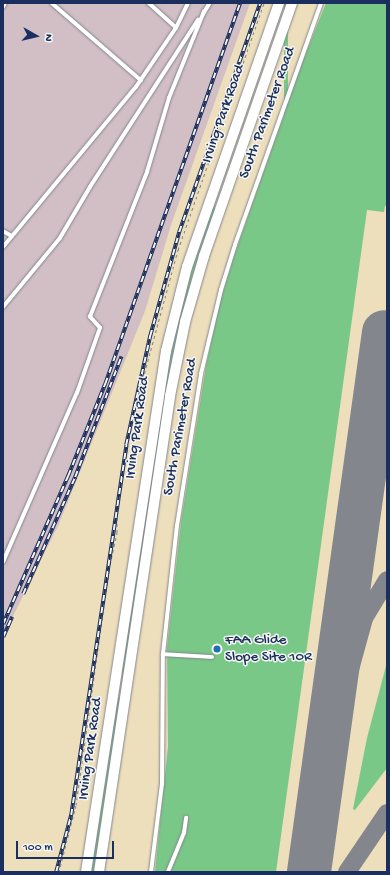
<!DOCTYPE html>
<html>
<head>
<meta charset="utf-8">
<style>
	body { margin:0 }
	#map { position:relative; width:390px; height:875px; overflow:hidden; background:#eddebc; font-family:"Gochi Hand",sans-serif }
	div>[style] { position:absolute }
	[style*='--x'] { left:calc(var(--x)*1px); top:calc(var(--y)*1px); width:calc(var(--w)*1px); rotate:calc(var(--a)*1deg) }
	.industrial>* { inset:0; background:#d2bec5 }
	.green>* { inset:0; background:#79c888; transform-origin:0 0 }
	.taxiway>* { height:18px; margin:-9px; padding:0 9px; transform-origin:9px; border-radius:9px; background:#84868d }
	.runway>* { height:44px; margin:-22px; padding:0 22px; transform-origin:22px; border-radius:22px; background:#84868d }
	.path>* { height:1px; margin-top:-0.5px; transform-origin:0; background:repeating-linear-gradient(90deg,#84868d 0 3px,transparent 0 6px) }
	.roads { filter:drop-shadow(0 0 1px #84868d) drop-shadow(0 0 1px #84868d) }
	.lane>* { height:3.5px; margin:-1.75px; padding:0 1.75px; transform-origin:1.75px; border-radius:1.75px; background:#fff }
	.primary>* { height:10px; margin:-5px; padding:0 5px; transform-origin:5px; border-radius:5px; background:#fff }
	.rail>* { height:3.5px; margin-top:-1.75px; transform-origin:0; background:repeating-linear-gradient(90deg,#f6f6f2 0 6px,#1b2f5e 0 12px); box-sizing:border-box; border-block:1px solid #1b2f5e }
	.dots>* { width:11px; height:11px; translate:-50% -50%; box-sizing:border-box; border:2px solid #f6f6f2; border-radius:50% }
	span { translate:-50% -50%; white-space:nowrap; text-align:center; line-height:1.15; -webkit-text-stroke:3px #f6f6f2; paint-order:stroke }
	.street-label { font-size:15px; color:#1b2f5e }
	.poi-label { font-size:15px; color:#1b2f5e }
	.left { translate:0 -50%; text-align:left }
	.frame { position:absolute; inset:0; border:4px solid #1b2f5e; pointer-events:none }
	.north { position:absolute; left:16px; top:16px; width:40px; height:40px; -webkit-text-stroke:3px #f6f6f2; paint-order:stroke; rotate:98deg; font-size:11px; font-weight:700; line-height:16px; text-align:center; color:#1b2f5e }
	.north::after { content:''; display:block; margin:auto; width:14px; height:18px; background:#1b2f5e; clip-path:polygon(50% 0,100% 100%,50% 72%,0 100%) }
	.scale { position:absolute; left:16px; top:841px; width:98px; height:18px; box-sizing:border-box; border:2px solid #1b2f5e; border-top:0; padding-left:5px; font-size:12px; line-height:14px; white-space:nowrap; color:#1b2f5e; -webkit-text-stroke:3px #f6f6f2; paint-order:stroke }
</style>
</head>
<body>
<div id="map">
	<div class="industrial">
		<div style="clip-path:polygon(3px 3px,250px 3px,171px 225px,145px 311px,58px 526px,3px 636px)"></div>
	</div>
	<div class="green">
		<div style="left:284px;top:3px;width:4px;height:189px"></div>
		<div style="clip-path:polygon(326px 3px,387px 3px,387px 206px,385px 206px,384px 212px,367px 210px,276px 872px,155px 872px,168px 746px,167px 648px,181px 522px,206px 366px,220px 302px,235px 253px,304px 58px)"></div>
		<div style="clip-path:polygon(212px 207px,216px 208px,190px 285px,169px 373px,125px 673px,121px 673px,168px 361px,187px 283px)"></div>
		<div style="clip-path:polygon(387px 662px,387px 768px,355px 810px,353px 809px,367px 738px)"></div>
		<div style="clip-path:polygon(117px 698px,121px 698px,102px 829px,94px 872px,90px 872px)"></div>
	</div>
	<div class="taxiway">
		<div style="--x:375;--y:397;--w:24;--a:-60"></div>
		<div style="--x:318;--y:807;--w:81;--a:-78.6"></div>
		<div style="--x:334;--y:728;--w:114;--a:-74.7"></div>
		<div style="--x:364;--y:618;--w:44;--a:-58.8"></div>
		<div style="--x:347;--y:872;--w:71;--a:-55.9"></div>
	</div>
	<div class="runway">
		<div style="--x:309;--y:872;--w:545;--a:-82.09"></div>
	</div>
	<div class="path">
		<div style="--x:59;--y:872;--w:69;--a:-75.8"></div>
		<div style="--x:76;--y:805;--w:237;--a:-82"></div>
		<div style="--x:109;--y:570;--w:39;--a:-78"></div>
		<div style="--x:117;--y:532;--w:19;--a:-90"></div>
		<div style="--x:117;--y:513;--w:62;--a:-81.6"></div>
		<div style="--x:126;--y:452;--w:45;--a:-78.4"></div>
		<div style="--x:135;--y:408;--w:164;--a:-74.8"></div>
		<div style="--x:178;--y:250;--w:262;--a:-70.8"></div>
	</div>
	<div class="roads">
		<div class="lane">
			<div style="--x:52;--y:3;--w:118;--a:40.9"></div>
			<div style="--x:3;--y:7;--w:4;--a:-63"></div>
			<div style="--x:203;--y:14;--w:13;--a:-58"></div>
			<div style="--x:176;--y:28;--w:28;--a:-64"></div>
			<div style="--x:3;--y:231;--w:10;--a:29"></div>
			<div style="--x:3;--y:247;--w:208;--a:-50.3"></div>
			<div style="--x:136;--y:87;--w:71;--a:-55.9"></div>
			<div style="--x:176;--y:28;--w:38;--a:-138"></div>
			<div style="--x:3;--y:307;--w:89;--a:-50.4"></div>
			<div style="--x:60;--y:238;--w:59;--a:-59.5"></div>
			<div style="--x:90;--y:187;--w:199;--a:-57.1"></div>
			<div style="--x:3;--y:562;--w:184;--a:-66.4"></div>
			<div style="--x:77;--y:393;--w:69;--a:-70.5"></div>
			<div style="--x:100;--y:328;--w:15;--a:-132"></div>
			<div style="--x:90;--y:317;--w:156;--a:-68.5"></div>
			<div style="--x:147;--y:172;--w:77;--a:-73.4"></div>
			<div style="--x:169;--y:98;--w:93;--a:-67.9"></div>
			<div style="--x:163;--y:654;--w:49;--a:3.5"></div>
			<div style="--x:151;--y:872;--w:89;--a:-82.9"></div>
			<div style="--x:162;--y:784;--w:130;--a:-89.6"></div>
			<div style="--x:163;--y:654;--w:129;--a:-83.8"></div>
			<div style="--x:177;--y:526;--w:154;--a:-81"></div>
			<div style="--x:201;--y:374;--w:86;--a:-76.6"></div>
			<div style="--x:221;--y:290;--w:47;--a:-72.7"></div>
			<div style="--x:235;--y:245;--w:257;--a:-70.4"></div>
			<div style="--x:168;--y:872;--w:42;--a:-67.7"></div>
			<div style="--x:184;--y:833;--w:15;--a:-82"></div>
		</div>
		<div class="primary">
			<div style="--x:86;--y:872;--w:527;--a:-81.27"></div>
			<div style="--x:166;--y:351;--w:87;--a:-76"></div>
			<div style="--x:187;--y:267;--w:280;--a:-70.8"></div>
			<div style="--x:99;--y:872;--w:481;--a:-81.5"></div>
			<div style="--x:170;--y:396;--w:76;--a:-78.5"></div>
			<div style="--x:185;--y:322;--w:69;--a:-73.9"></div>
			<div style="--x:204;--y:256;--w:268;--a:-70.8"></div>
		</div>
	</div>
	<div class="rail">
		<div style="--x:23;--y:594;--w:128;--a:-66"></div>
		<div style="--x:75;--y:477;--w:129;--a:-69"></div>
		<div style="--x:3;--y:624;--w:162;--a:-66.3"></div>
		<div style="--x:68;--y:476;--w:99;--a:-68.1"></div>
		<div style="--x:105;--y:384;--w:404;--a:-70.5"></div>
		<div style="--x:3;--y:637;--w:22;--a:-66"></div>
		<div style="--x:56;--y:872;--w:59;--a:-75.3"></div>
		<div style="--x:71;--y:815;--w:374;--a:-81.5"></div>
		<div style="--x:126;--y:445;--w:112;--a:-77.6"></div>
		<div style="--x:150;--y:336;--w:108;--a:-74.4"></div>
		<div style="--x:179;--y:232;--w:243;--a:-70.5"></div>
	</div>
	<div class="dots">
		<div style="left:217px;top:649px;background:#1f6fb2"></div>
	</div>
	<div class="street-label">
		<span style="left:268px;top:113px;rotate:-70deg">South Parimeter Road</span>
		<span style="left:224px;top:114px;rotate:-71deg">Irving Park Road</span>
		<span style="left:181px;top:427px;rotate:-80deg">South Parimeter Road</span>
		<span style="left:138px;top:428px;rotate:-82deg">Irving Park Road</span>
		<span style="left:91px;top:749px;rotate:-82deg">Irving Park Road</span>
	</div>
	<div class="poi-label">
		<span class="left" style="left:225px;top:649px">FAA Glide<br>Slope Site 10R</span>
	</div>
	<div class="frame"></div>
	<div class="north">N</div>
	<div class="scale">100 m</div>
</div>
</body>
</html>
